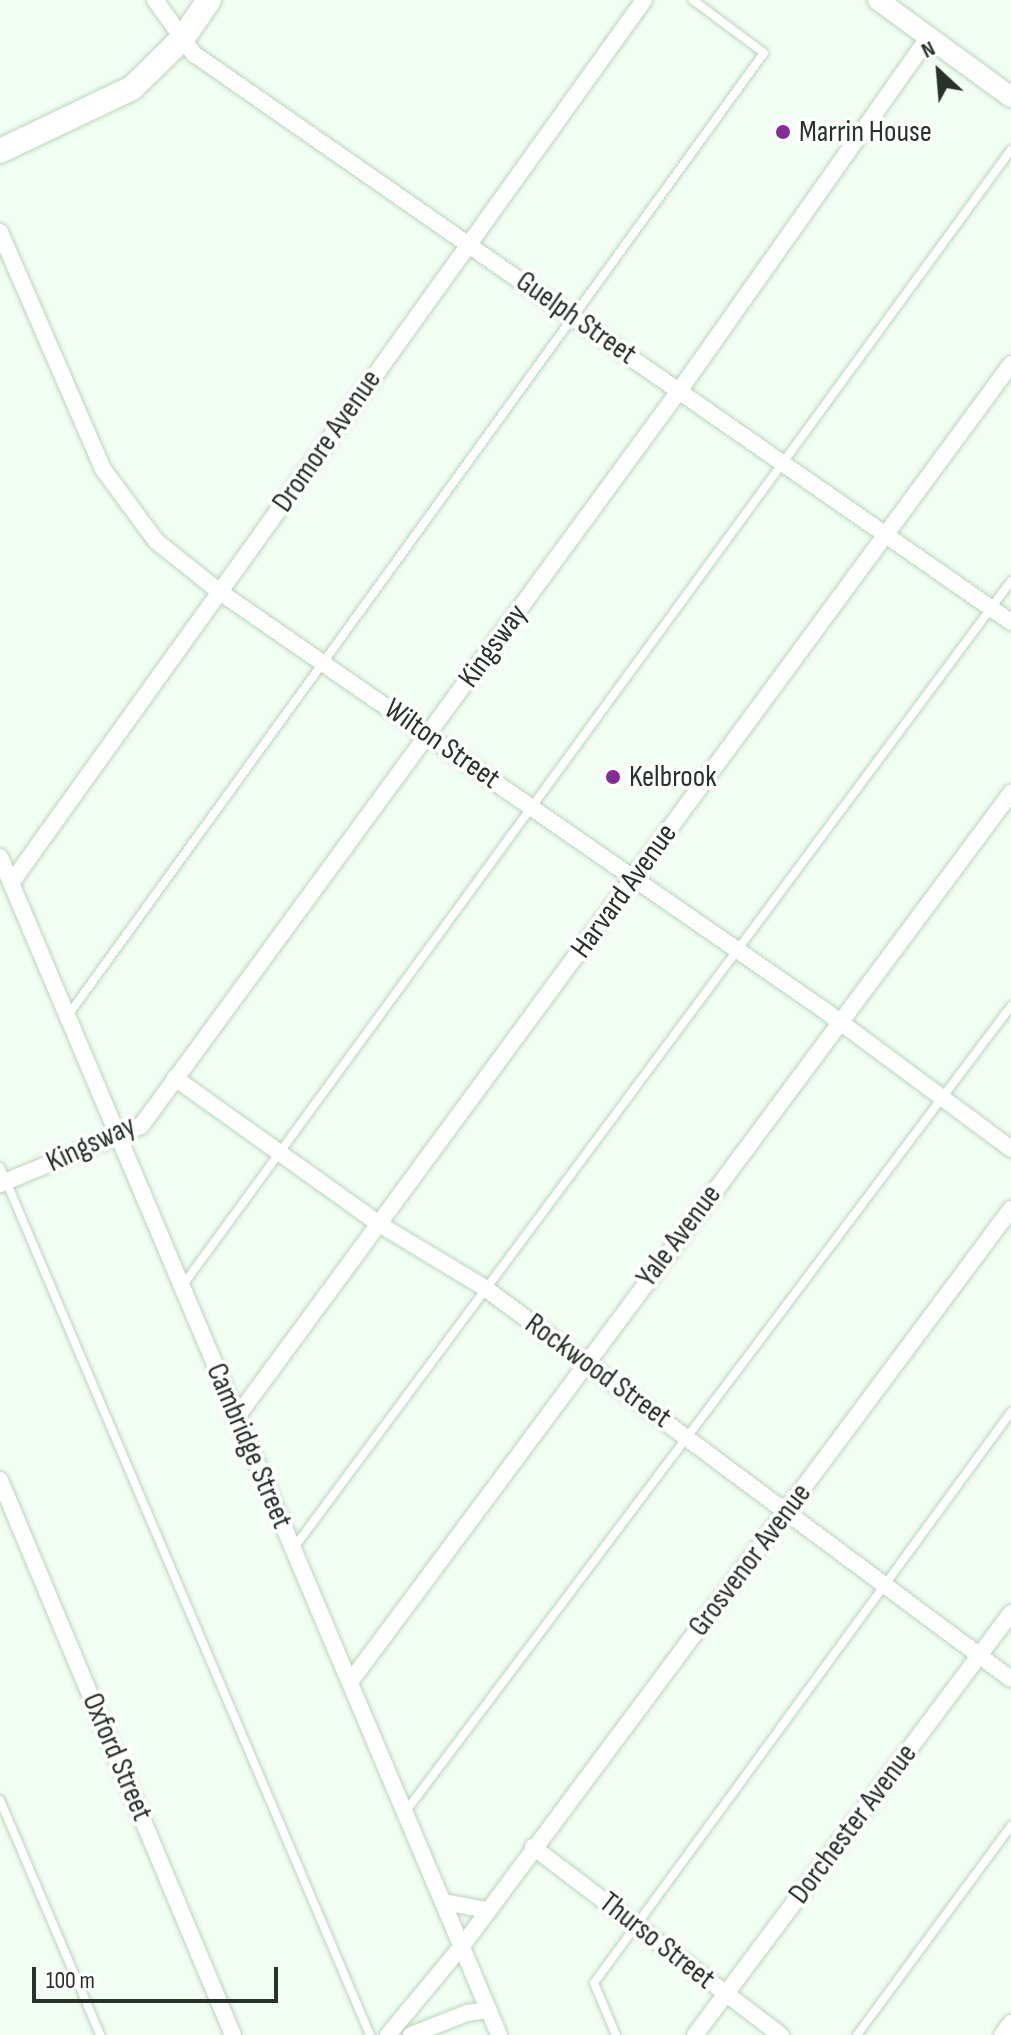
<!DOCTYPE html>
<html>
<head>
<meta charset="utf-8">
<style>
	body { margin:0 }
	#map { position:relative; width:1011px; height:2035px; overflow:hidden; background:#f2fef3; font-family:"Sofia Sans Condensed",sans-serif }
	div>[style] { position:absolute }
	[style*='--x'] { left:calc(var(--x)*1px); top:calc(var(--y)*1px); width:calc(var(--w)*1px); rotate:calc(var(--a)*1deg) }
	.roads { filter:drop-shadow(0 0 2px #b9d6ba) drop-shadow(0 0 2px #b9d6ba) }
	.service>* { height:8px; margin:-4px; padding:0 4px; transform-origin:4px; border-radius:4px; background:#fff }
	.minor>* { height:16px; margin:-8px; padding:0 8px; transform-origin:8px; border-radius:8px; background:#fff }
	.tertiary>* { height:20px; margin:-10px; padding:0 10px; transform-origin:10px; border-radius:10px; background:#fff }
	.secondary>* { height:24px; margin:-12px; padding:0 12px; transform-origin:12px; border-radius:12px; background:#fff }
	.dots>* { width:22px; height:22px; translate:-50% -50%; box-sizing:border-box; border:4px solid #fff; border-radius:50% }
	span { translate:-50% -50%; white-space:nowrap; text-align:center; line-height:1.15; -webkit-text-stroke:8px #fff; paint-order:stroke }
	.poi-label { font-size:30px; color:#273228 }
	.left { translate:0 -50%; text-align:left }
	.street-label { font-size:30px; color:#273228 }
	.north { position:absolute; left:899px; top:32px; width:80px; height:80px; -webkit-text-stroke:6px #fff; paint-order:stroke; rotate:334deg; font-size:22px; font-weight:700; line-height:32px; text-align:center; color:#273228 }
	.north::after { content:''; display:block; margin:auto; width:28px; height:36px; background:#273228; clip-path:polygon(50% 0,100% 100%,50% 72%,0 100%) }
	.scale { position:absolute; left:32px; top:1967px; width:246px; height:36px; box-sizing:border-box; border:4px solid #273228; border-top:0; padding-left:10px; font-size:24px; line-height:28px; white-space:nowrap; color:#273228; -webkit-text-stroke:6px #fff; paint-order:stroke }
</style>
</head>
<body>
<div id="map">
	<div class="roads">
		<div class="service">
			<div style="--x:69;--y:1014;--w:1186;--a:-54.13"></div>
			<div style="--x:764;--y:53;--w:89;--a:-143.3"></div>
			<div style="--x:0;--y:1167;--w:944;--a:66.91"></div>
			<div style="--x:183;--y:1285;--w:1405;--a:-53.89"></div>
			<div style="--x:293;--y:1549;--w:1205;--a:-53.43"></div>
			<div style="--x:0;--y:1800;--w:255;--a:66.9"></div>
			<div style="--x:406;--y:1811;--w:1007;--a:-53.07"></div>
			<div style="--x:616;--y:2035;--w:56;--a:-112.9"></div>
			<div style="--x:594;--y:1983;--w:707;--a:-53.86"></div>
			<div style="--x:857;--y:2035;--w:260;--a:-53.6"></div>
		</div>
		<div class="minor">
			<div style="--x:155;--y:0;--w:67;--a:54.2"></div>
			<div style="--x:194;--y:54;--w:995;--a:34.81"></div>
			<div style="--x:0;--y:232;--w:258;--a:66.5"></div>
			<div style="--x:103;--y:469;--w:89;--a:53.6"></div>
			<div style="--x:156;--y:541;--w:82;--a:38.6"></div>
			<div style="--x:220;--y:592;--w:735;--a:34.69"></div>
			<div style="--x:824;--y:1010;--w:233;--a:36.6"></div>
			<div style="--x:0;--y:857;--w:1279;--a:67.04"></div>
			<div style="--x:11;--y:883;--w:1086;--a:-54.36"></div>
			<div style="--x:175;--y:1078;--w:251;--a:35.6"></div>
			<div style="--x:379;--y:1224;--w:124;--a:31.1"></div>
			<div style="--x:485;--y:1288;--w:655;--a:36.63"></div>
			<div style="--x:0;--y:1184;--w:152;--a:-22.4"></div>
			<div style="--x:141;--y:1126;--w:911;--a:-53.8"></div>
			<div style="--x:679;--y:391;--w:433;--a:-54.8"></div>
			<div style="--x:236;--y:1418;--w:1308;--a:-53.67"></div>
			<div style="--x:0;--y:1480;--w:602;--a:67.23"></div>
			<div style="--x:350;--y:1682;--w:1108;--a:-53.37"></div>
			<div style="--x:533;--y:1847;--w:311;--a:37.2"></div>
			<div style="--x:444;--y:1902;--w:44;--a:10.5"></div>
			<div style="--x:388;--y:2035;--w:116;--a:-50.3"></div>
			<div style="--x:462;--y:1946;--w:919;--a:-53.32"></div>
			<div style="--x:411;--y:2035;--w:60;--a:-21.4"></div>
			<div style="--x:467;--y:2013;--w:22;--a:-8"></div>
			<div style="--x:695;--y:2035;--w:527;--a:-53.17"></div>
			<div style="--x:1002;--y:2035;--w:15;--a:-53"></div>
		</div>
		<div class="tertiary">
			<div style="--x:878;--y:0;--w:165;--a:36.1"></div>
		</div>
		<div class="secondary">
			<div style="--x:0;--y:151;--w:146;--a:-25.5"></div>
			<div style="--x:132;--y:88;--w:71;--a:-44.4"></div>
			<div style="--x:183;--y:38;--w:46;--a:-55.6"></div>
		</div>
	</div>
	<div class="dots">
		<div style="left:783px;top:132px;background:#862c98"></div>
		<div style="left:613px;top:777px;background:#862c98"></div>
	</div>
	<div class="poi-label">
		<span class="left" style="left:799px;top:132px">Marrin House</span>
		<span class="left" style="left:629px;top:777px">Kelbrook</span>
	</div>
	<div class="street-label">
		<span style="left:576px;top:318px;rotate:35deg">Guelph Street</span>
		<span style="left:327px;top:441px;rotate:-55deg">Dromore Avenue</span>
		<span style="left:493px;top:646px;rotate:-54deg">Kingsway</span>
		<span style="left:442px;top:744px;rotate:35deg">Wilton Street</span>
		<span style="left:624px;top:891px;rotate:-54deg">Harvard Avenue</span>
		<span style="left:91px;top:1144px;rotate:-25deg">Kingsway</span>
		<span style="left:679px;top:1236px;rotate:-53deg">Yale Avenue</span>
		<span style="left:598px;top:1371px;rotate:36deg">Rockwood Street</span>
		<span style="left:249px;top:1446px;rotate:67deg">Cambridge Street</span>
		<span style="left:750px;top:1560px;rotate:-53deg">Grosvenor Avenue</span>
		<span style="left:117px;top:1757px;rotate:67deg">Oxford Street</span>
		<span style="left:853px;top:1824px;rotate:-53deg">Dorchester Avenue</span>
		<span style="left:657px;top:1941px;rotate:38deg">Thurso Street</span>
	</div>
	<div class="north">N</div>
	<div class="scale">100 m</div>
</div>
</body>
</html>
